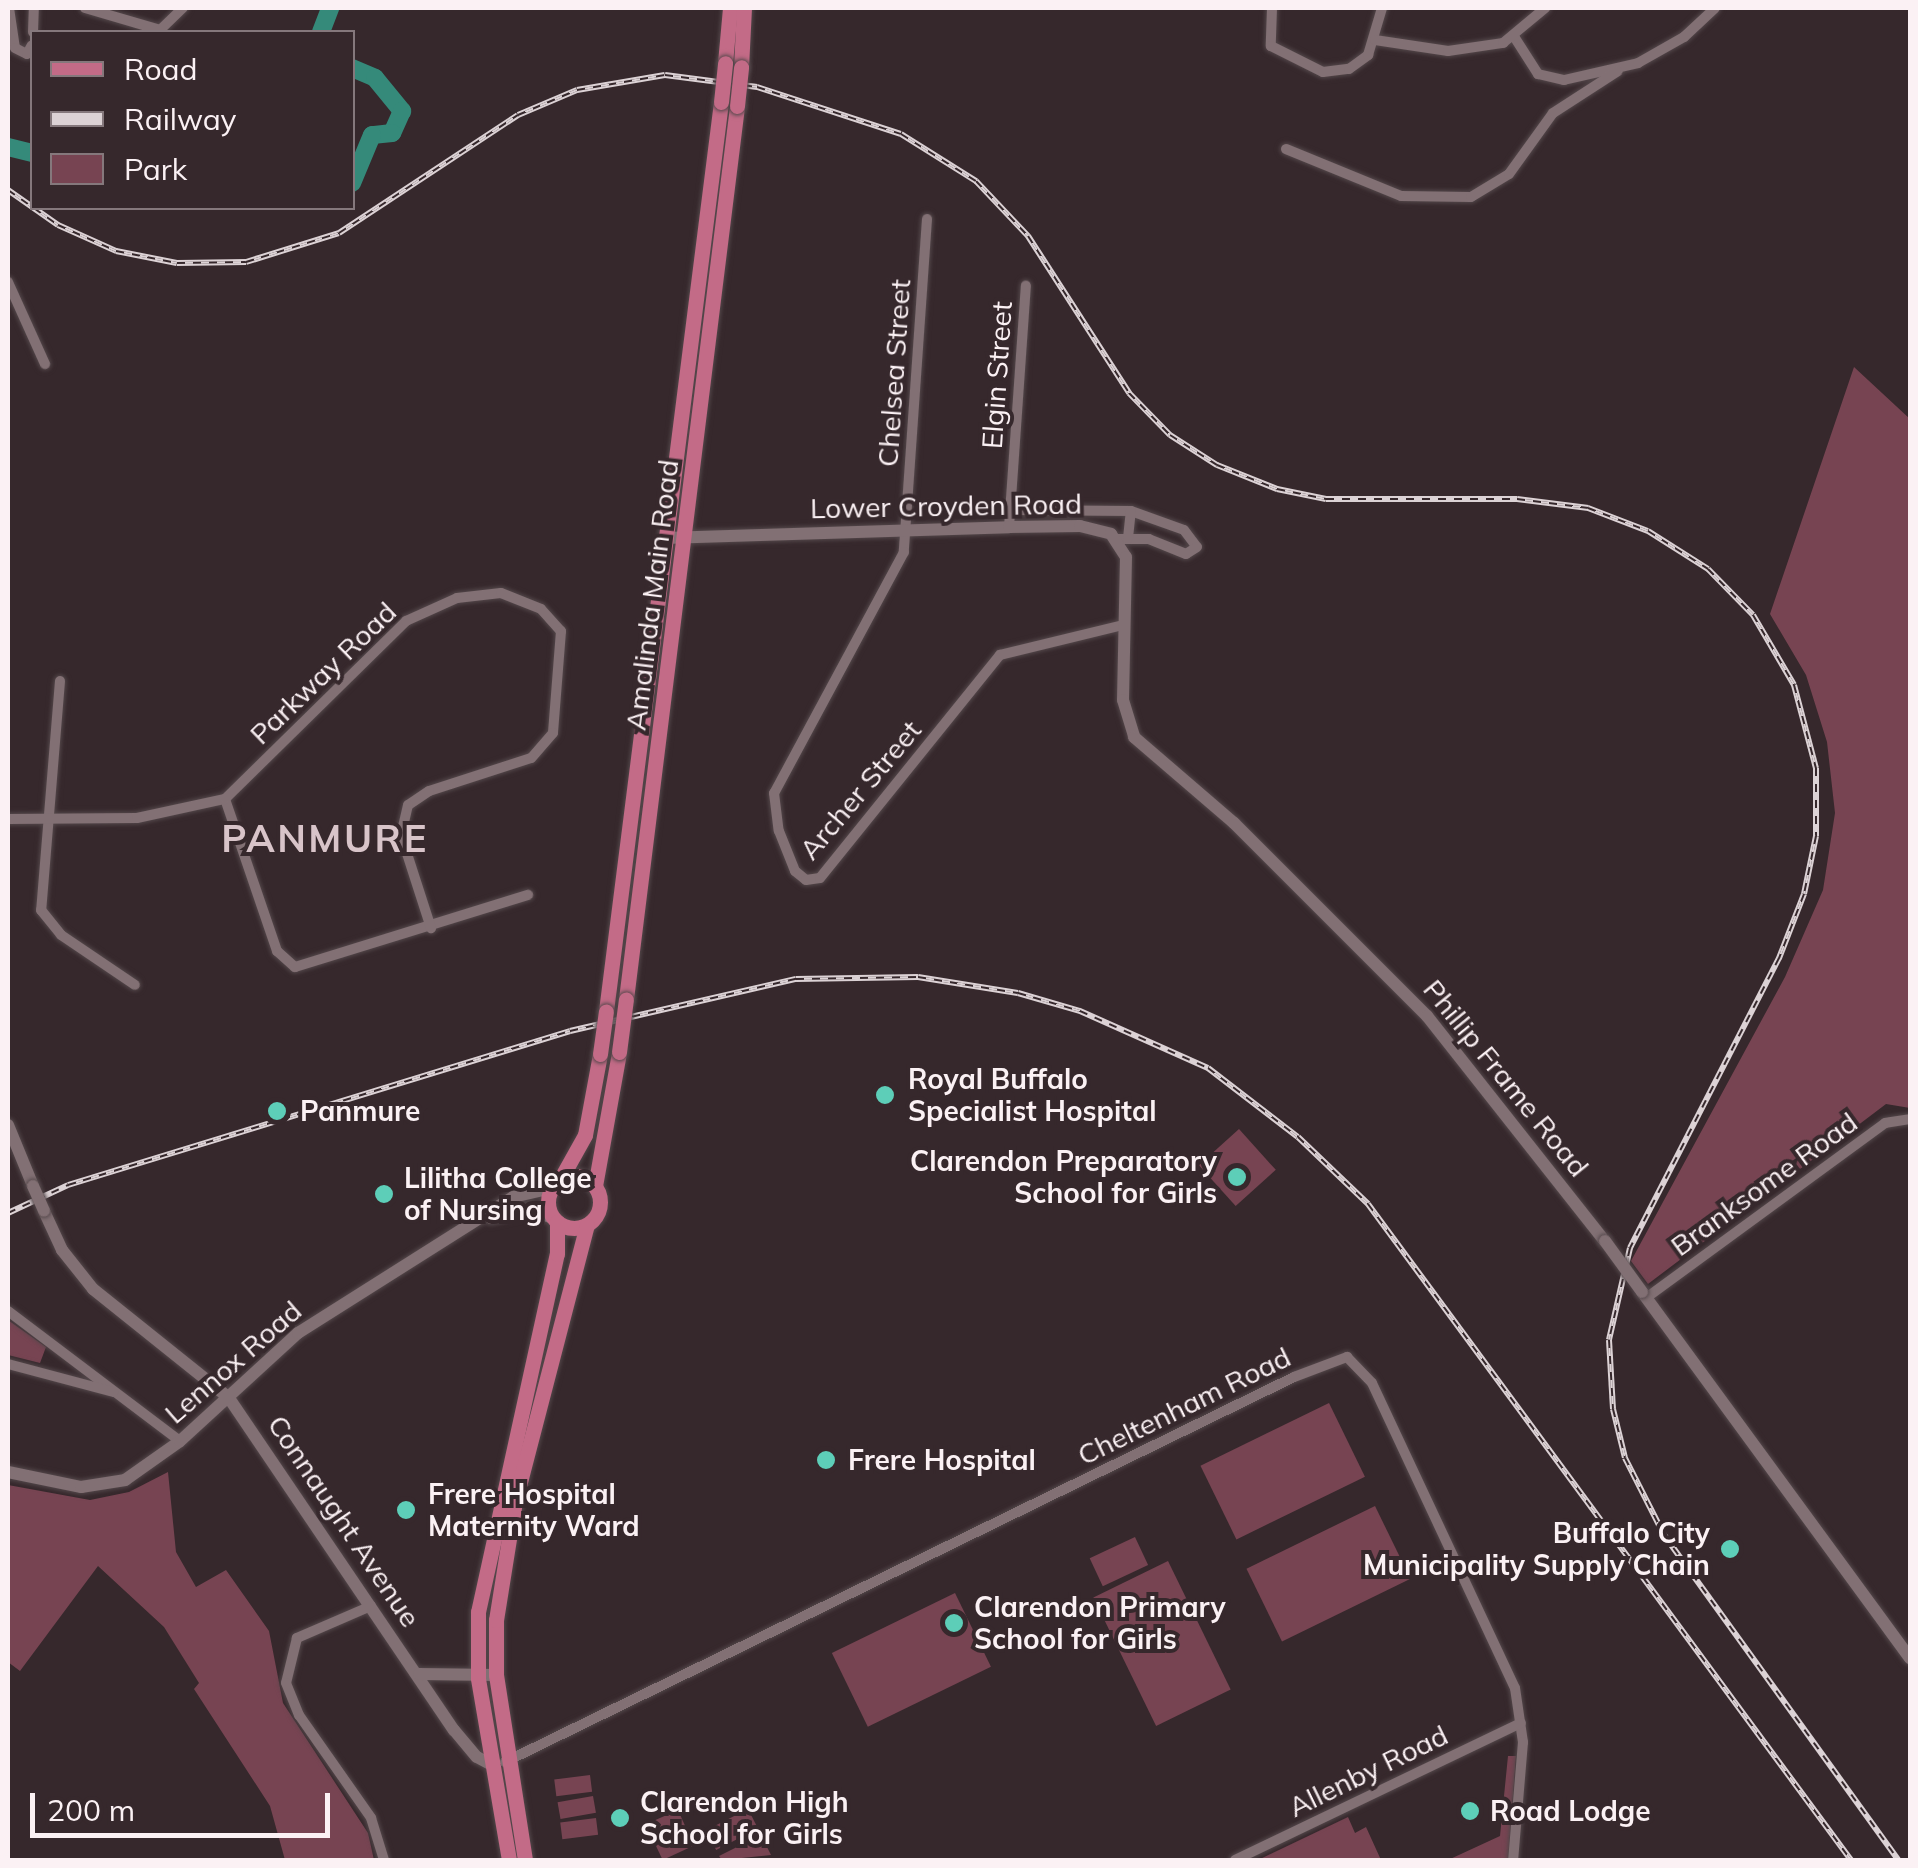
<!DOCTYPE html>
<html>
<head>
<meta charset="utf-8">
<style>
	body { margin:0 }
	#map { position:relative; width:1918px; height:1868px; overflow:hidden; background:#36282c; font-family:Mulish,sans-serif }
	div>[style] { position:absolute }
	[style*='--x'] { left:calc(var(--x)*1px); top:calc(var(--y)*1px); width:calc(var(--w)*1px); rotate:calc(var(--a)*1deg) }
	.green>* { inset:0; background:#774452; transform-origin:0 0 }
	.river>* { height:18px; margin:-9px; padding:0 9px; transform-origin:9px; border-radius:9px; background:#358a7a }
	.roads { filter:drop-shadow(0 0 2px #53474a) drop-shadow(0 0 2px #53474a) }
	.minor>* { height:10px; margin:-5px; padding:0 5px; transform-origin:5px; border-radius:5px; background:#827074 }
	.tertiary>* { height:12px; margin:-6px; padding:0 6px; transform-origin:6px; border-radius:6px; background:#827074 }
	.primary>* { height:15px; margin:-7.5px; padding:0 7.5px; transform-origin:7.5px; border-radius:7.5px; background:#c36b87 }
	.primary>.ring { margin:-7.5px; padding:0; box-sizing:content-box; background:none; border:15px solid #c36b87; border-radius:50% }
	.rail>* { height:6px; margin-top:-3px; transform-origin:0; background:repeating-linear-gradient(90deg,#36282c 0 8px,#dcd2d5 0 16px); box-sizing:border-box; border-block:2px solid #dcd2d5 }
	.bridges { filter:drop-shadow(0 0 2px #53474a) drop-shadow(0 0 2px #53474a) }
	.tertiary-bridge>* { height:12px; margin:-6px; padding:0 6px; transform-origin:6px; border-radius:6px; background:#827074 }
	.primary-bridge>* { height:15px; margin:-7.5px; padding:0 7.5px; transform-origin:7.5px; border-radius:7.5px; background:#c36b87 }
	.dots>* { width:28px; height:28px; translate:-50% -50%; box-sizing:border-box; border:5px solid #36282c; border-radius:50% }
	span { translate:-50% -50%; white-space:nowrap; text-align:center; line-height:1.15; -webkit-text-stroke:8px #36282c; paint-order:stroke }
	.street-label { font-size:28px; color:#fbf1f4 }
	.poi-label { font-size:28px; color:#fbf1f4; font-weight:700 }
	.left { translate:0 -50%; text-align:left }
	.right { translate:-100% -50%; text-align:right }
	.district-label { font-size:38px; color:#d8c4c9; font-weight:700; letter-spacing:2.5px }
	.frame { position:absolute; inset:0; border:10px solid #fbf1f4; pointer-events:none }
	.legend { position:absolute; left:30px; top:30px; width:325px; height:180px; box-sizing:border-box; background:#36282c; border:2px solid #85787c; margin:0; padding:12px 18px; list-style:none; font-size:30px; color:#fbf1f4 }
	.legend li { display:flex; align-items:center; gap:20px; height:50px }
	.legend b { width:50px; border:2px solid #85787c }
	.scale { position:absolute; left:30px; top:1793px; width:300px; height:45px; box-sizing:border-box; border:5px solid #fbf1f4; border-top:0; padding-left:12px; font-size:30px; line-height:35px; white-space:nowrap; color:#fbf1f4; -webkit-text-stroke:8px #36282c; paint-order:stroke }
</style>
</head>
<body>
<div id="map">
	<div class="green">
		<div style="clip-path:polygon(1854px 367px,1910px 419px,1910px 1108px,1886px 1104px,1648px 1284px,1631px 1261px,1785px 977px,1823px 890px,1835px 813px,1827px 742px,1806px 675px,1770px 614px)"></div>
		<div style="left:1239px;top:1129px;width:55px;height:54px;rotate:48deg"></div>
		<div style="clip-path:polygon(8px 1320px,46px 1347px,40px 1363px,8px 1355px)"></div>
		<div style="left:1329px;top:1403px;width:82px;height:143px;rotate:64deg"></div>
		<div style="clip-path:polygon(168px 1472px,176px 1552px,196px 1587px,226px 1570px,269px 1631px,283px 1703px,368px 1833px,374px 1860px,285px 1860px,270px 1806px,194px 1689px,199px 1683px,164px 1627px,98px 1566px,20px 1671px,8px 1662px,8px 1485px,90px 1500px,129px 1492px)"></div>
		<div style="left:1375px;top:1506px;width:81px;height:143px;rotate:64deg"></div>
		<div style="left:1135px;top:1537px;width:31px;height:50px;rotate:65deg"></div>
		<div style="left:1168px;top:1561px;width:143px;height:83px;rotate:64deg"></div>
		<div style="left:955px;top:1593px;width:82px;height:137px;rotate:64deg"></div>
		<div style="clip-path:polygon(1508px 1756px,1516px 1756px,1508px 1860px,1448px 1860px,1500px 1836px)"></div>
		<div style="left:590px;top:1775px;width:17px;height:36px;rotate:83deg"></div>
		<div style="left:593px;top:1796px;width:17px;height:36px;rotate:80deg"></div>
		<div style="left:748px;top:1809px;width:22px;height:47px;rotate:63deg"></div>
		<div style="left:678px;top:1810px;width:17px;height:37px;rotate:66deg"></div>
		<div style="clip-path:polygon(1348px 1817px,1355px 1833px,1366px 1827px,1381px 1860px,1258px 1860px)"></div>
		<div style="left:596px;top:1818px;width:17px;height:36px;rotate:83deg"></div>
		<div style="left:689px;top:1829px;width:17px;height:37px;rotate:65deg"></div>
		<div style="clip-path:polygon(761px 1835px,771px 1855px,722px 1860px,719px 1856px)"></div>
	</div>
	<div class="river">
		<div style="--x:321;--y:32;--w:26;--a:-69"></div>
		<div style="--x:352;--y:68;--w:25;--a:23"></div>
		<div style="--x:375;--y:78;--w:43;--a:50.7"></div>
		<div style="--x:402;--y:111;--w:24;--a:114"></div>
		<div style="--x:392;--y:133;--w:20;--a:174"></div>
		<div style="--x:372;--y:135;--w:52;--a:112.6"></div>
		<div style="--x:8;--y:147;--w:25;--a:14"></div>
	</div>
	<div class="roads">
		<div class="minor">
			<div style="--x:9;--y:8;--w:40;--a:81.5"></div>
			<div style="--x:15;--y:48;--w:13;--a:27"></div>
			<div style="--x:27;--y:54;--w:10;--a:-61"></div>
			<div style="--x:85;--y:8;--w:78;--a:16.3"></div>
			<div style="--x:160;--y:30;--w:32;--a:-44"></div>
			<div style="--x:1272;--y:8;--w:38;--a:92"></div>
			<div style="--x:1271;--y:46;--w:58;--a:26.6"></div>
			<div style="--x:1323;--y:72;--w:26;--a:-7"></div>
			<div style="--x:1349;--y:69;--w:24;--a:-36"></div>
			<div style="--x:1368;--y:55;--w:49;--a:-73.4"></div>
			<div style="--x:33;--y:32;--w:24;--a:-88"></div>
			<div style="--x:1515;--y:38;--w:43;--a:57.4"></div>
			<div style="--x:1538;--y:74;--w:27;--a:13"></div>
			<div style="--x:1564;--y:80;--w:76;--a:-12.9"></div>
			<div style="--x:1638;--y:63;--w:53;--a:-29.5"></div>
			<div style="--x:1684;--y:37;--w:42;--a:-43.1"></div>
			<div style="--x:1375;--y:40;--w:74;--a:8.6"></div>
			<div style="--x:1448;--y:51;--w:56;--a:-8.3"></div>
			<div style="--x:1503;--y:43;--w:55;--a:-39.8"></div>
			<div style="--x:1286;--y:149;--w:124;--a:22.2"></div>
			<div style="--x:1401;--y:196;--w:70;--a:0.8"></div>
			<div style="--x:1471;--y:197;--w:44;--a:-31.2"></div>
			<div style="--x:1509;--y:174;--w:75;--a:-54.2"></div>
			<div style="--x:1553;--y:113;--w:77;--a:-32.9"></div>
			<div style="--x:927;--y:219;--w:334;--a:94"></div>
			<div style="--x:904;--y:552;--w:274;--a:118.3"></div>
			<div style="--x:774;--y:793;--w:38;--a:83"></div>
			<div style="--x:779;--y:831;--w:43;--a:68.2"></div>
			<div style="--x:795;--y:871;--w:14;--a:39"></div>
			<div style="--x:806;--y:880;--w:14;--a:-8"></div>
			<div style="--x:820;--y:878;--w:287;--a:-51.1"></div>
			<div style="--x:1000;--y:655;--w:127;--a:-13.7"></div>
			<div style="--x:8;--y:282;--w:90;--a:65.7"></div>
			<div style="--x:1011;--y:510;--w:120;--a:0.5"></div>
			<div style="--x:1131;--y:511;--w:56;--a:19.7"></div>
			<div style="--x:1184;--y:530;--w:21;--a:53"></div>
			<div style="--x:1197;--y:547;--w:13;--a:148"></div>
			<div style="--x:1186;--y:554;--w:40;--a:-158"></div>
			<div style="--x:1149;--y:539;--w:31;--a:180"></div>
			<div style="--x:1009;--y:527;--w:242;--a:-86"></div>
			<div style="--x:1128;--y:538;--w:27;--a:-84"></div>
			<div style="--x:60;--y:681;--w:230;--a:94.7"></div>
			<div style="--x:41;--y:910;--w:32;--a:51"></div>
			<div style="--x:61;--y:935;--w:89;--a:34"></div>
			<div style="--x:225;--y:799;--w:161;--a:71.1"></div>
			<div style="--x:277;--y:951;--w:24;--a:42"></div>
			<div style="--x:295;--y:967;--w:244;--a:-17.2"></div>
			<div style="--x:8;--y:819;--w:129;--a:-0.4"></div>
			<div style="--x:137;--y:818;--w:90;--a:-12.2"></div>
			<div style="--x:225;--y:799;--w:254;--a:-44.5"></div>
			<div style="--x:406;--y:621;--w:56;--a:-24.3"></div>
			<div style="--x:457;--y:598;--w:44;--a:-6.5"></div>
			<div style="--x:501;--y:593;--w:43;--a:21.8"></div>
			<div style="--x:541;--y:609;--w:30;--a:48"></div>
			<div style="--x:561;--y:631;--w:102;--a:94.5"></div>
			<div style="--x:553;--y:733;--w:33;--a:131"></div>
			<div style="--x:531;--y:758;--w:107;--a:162.1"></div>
			<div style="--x:429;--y:791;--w:25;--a:146"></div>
			<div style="--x:408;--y:805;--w:31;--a:103"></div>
			<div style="--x:401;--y:835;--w:98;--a:72.1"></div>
			<div style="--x:1646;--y:1298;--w:296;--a:-36.2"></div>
			<div style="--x:1885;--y:1123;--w:25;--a:-9"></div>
			<div style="--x:8;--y:1311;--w:216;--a:37.1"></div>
			<div style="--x:8;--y:1364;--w:109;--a:14.9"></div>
			<div style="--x:371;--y:1606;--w:81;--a:156.6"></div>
			<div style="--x:297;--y:1638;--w:46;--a:103.7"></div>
			<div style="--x:286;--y:1683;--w:35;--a:68"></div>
			<div style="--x:299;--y:1715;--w:126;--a:55"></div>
			<div style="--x:371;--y:1818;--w:44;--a:72.8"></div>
			<div style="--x:505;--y:1762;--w:878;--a:-26.01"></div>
			<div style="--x:1294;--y:1377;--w:57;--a:-20.7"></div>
			<div style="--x:1347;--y:1357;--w:36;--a:46"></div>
			<div style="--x:1372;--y:1383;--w:337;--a:64.9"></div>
			<div style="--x:1515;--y:1688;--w:55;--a:81.6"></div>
			<div style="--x:1523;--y:1742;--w:118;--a:94.8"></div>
			<div style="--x:1235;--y:1860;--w:317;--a:-25.6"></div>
		</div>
		<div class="tertiary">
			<div style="--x:665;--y:538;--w:344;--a:-1.8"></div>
			<div style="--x:1009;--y:527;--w:71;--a:-0.8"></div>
			<div style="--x:1080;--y:526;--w:32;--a:14"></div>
			<div style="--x:1111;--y:534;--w:27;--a:57"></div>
			<div style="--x:1126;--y:557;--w:143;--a:91.2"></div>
			<div style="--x:1123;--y:700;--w:39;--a:73"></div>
			<div style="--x:1134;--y:737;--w:132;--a:40.7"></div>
			<div style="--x:1234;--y:823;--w:273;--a:45"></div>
			<div style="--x:1427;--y:1016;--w:287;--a:51.7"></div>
			<div style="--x:8;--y:1125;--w:66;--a:67.7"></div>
			<div style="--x:44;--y:1211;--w:43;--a:65.2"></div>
			<div style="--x:62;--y:1250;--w:50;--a:51.5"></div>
			<div style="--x:93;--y:1289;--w:174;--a:38.7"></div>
			<div style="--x:229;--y:1398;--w:401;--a:55.9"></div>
			<div style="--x:454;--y:1730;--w:35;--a:50"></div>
			<div style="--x:477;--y:1757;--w:19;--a:28"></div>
			<div style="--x:491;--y:1218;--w:41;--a:-12.7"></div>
			<div style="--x:531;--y:1209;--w:23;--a:23"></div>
			<div style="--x:1642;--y:1292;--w:454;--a:53.8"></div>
			<div style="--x:8;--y:1472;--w:75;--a:11.6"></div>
			<div style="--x:81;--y:1487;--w:45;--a:-9"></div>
			<div style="--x:125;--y:1480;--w:67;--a:-35.3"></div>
			<div style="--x:180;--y:1441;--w:160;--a:-42.5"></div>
			<div style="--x:298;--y:1333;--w:254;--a:-32.3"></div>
			<div style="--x:513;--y:1197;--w:39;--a:-13"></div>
			<div style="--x:419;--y:1674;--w:77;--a:0.7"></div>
		</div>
		<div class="primary">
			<div style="--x:725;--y:63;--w:55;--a:-84.8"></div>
			<div style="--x:741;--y:67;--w:59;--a:-87.1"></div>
			<div style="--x:626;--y:999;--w:900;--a:-82.91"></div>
			<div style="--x:606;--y:1011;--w:916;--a:-82.79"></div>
			<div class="ring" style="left:548px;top:1176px;width:37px;height:37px"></div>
			<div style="--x:561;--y:1178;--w:49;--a:-60.8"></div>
			<div style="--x:585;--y:1135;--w:82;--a:-79.5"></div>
			<div style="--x:595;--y:1186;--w:136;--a:-79.8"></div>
			<div style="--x:509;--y:1860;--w:185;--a:-99.7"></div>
			<div style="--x:478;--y:1678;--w:66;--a:-90"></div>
			<div style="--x:478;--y:1612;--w:367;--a:-77.6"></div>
			<div style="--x:557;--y:1254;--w:32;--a:-90"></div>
			<div style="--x:525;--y:1860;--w:187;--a:-98.9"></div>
			<div style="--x:496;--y:1675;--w:55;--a:-90"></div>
			<div style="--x:496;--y:1620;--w:121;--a:-80.9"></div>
			<div style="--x:515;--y:1501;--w:285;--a:-75.4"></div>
		</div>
	</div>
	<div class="rail">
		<div style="--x:8;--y:190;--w:61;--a:35"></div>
		<div style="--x:58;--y:225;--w:64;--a:24.1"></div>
		<div style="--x:116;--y:251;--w:62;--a:11.1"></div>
		<div style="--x:177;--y:263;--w:69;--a:-0.8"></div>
		<div style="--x:246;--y:262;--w:97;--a:-17.3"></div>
		<div style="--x:339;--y:233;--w:214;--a:-33.4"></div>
		<div style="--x:518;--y:115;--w:64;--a:-23"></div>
		<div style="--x:577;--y:90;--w:89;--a:-9.7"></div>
		<div style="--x:665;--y:75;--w:93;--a:7.4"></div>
		<div style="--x:757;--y:87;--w:151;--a:18.1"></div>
		<div style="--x:901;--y:134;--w:89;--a:32.1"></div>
		<div style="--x:976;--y:181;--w:76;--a:46.6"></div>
		<div style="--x:1028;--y:236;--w:187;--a:57.2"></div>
		<div style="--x:1129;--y:393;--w:59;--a:45.7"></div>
		<div style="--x:1170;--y:435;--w:56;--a:32.6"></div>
		<div style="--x:1217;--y:465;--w:65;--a:21.8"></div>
		<div style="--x:1277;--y:489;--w:50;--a:11.5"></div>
		<div style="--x:1326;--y:499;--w:191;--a:0"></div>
		<div style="--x:1517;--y:499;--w:72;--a:7.2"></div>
		<div style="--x:1588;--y:508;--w:64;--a:21"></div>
		<div style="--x:1648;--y:531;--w:71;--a:32.3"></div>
		<div style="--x:1708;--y:569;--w:64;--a:45.6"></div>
		<div style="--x:1753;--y:615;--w:81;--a:59.6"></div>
		<div style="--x:1794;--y:685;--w:86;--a:75.2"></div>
		<div style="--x:1816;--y:768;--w:68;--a:90"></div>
		<div style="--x:1816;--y:836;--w:59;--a:101.7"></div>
		<div style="--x:1804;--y:894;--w:69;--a:111.3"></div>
		<div style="--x:1779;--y:958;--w:326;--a:117.2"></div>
		<div style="--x:1630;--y:1248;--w:94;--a:102.9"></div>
		<div style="--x:1609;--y:1340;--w:69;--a:86.7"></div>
		<div style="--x:1613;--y:1409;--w:50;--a:76.2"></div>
		<div style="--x:1625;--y:1458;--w:86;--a:63.1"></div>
		<div style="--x:1664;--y:1535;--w:400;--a:54.2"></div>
		<div style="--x:8;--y:1213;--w:66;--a:-25"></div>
		<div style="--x:68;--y:1185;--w:525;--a:-17.05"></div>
		<div style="--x:570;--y:1031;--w:232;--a:-13"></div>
		<div style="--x:796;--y:979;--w:122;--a:-0.9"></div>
		<div style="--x:918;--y:977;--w:101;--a:9.1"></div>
		<div style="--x:1018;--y:993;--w:65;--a:16.2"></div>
		<div style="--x:1080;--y:1011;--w:140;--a:24"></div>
		<div style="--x:1208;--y:1068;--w:113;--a:37.5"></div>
		<div style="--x:1298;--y:1137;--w:97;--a:43.7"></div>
		<div style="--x:1368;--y:1204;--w:815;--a:53.64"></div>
	</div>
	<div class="bridges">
		<div class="tertiary-bridge">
			<div style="--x:33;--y:1186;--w:27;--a:66"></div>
			<div style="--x:1605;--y:1241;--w:63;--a:54"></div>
		</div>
		<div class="primary-bridge">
			<div style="--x:721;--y:102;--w:39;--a:-84"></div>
			<div style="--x:737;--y:106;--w:39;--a:-84"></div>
			<div style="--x:619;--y:1052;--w:53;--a:-82.5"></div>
			<div style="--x:600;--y:1054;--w:43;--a:-82.1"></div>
		</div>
	</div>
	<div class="dots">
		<div style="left:885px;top:1095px;background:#5dceb8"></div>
		<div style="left:277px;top:1111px;background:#5dceb8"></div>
		<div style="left:1237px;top:1177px;background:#5dceb8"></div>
		<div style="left:384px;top:1194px;background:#5dceb8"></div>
		<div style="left:826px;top:1460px;background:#5dceb8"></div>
		<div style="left:406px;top:1510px;background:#5dceb8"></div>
		<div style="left:1730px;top:1549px;background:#5dceb8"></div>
		<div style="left:954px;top:1623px;background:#5dceb8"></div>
		<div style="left:1470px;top:1811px;background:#5dceb8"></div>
		<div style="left:620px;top:1818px;background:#5dceb8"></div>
	</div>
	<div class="street-label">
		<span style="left:894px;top:373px;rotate:-86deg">Chelsea Street</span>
		<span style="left:997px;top:375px;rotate:-86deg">Elgin Street</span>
		<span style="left:946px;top:506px;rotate:-1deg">Lower Croyden Road</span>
		<span style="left:652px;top:595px;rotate:-83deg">Amalinda Main Road</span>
		<span style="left:323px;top:673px;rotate:-44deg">Parkway Road</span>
		<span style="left:860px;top:790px;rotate:-50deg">Archer Street</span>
		<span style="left:1506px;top:1078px;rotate:51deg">Phillip Frame Road</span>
		<span style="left:1764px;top:1184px;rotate:-36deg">Branksome Road</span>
		<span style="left:233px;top:1362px;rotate:-41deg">Lennox Road</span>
		<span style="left:1184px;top:1406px;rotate:-26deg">Cheltenham Road</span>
		<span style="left:344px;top:1521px;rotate:56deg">Connaught Avenue</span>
		<span style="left:1368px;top:1771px;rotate:-26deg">Allenby Road</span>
	</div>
	<div class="poi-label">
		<span class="left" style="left:908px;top:1095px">Royal Buffalo<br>Specialist Hospital</span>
		<span class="left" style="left:300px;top:1111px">Panmure</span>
		<span class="right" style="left:1217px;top:1177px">Clarendon Preparatory<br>School for Girls</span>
		<span class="left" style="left:404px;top:1194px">Lilitha College<br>of Nursing</span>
		<span class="left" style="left:848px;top:1460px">Frere Hospital</span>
		<span class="left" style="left:428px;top:1510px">Frere Hospital<br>Maternity Ward</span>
		<span class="right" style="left:1710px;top:1549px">Buffalo City<br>Municipality Supply Chain</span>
		<span class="left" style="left:974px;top:1623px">Clarendon Primary<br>School for Girls</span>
		<span class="left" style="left:640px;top:1818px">Clarendon High<br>School for Girls</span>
		<span class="left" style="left:1490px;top:1811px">Road Lodge</span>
	</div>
	<div class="district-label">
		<span style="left:325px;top:839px">PANMURE</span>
	</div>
	<div class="frame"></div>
	<ul class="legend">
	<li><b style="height:12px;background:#c36b87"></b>Road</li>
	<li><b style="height:12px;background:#dcd2d5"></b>Railway</li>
	<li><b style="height:28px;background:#774452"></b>Park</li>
	</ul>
	<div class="scale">200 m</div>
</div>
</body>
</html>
